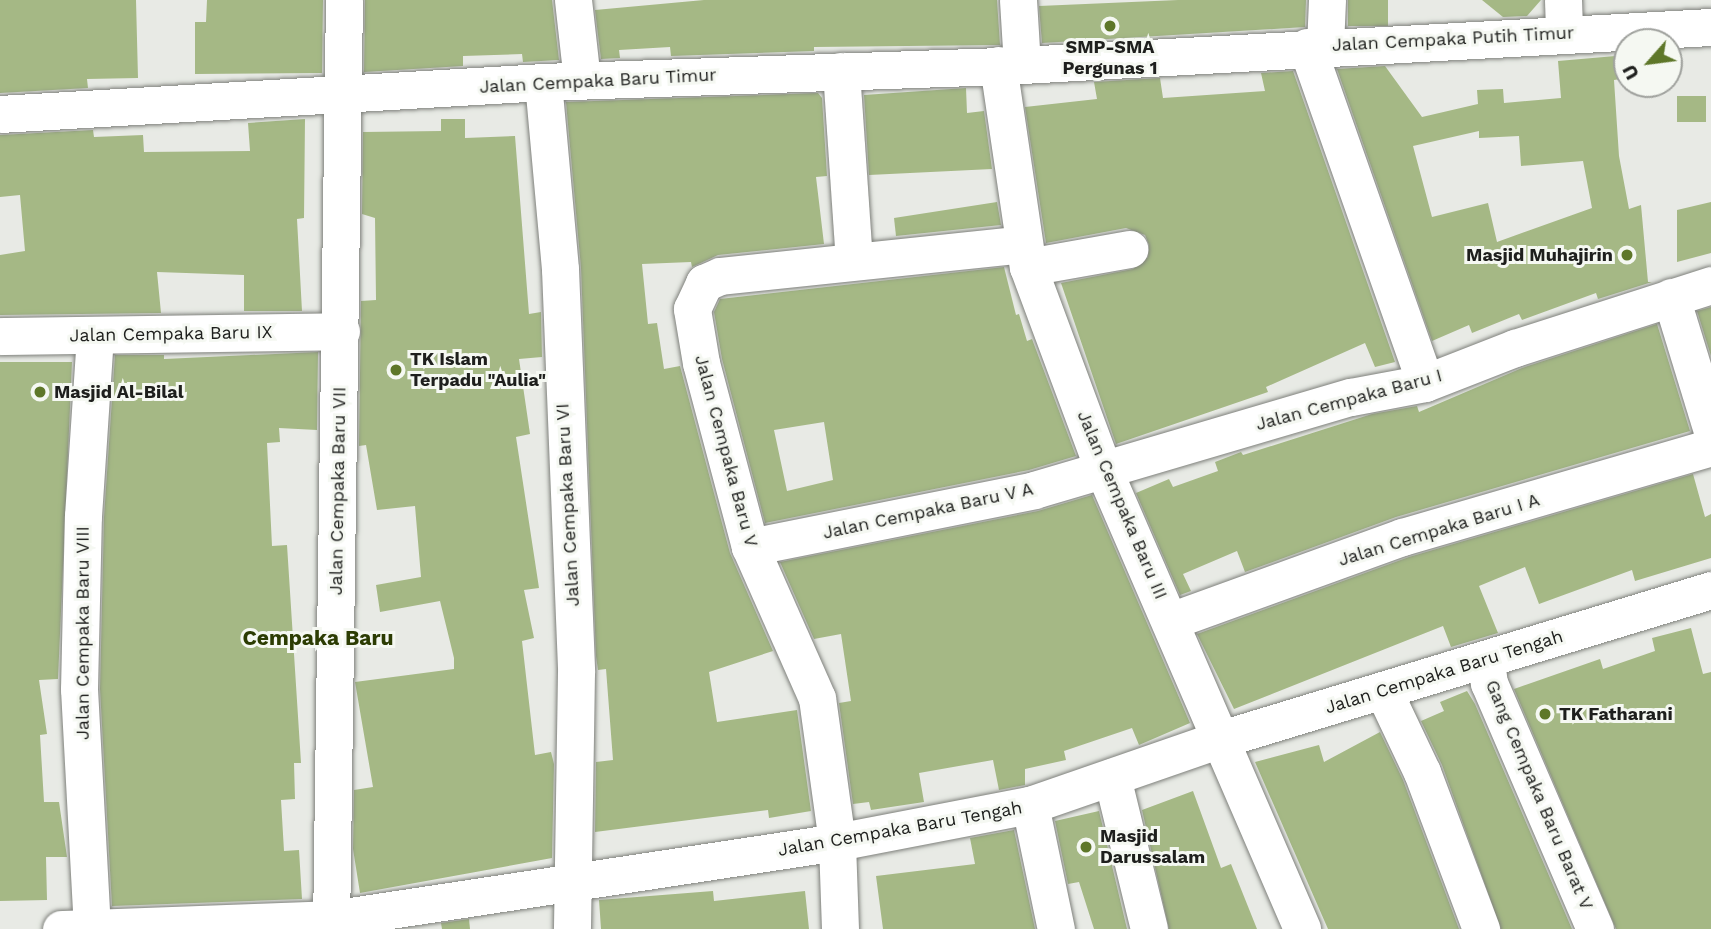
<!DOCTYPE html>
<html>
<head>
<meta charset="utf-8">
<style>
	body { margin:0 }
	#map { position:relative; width:1711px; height:929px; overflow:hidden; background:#e8eae5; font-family:"Work Sans",sans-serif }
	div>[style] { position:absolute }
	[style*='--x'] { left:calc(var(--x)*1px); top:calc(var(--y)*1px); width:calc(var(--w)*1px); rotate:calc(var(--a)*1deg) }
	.building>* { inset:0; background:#a5b885; transform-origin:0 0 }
	.roads { filter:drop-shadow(0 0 2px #7e807b) drop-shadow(0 0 2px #7e807b) }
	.minor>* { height:37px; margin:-18.5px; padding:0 18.5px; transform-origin:18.5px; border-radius:18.5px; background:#fff }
	.dots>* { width:19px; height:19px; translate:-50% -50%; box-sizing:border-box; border:4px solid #f5f8f2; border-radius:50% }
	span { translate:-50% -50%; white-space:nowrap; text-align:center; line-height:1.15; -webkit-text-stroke:6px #f5f8f2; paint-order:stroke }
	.street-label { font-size:18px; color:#1e1f1d }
	.poi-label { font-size:18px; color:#1e1f1d; font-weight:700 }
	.right { translate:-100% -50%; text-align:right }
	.left { translate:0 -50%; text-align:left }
	.quarter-label { font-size:21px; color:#2c3c03; font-weight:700 }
	.north { position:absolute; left:1613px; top:28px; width:70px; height:70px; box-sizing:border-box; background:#f5f8f2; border:2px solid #9fa19d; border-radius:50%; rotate:242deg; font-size:19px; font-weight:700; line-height:28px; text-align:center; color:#1e1f1d }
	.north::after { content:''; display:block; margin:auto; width:24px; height:32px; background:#5e7729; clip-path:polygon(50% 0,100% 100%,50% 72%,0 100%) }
</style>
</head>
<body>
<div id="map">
	<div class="building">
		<div style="clip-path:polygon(0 0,136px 0,138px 78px,87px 79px,88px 88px,0 93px)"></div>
		<div style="clip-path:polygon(207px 0,323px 0,322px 73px,195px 74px,195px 22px,206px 22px)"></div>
		<div style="clip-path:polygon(365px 0,552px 0,559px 60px,523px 62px,522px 54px,463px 56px,463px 66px,364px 72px)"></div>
		<div style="clip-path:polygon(704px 0,997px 0,1000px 45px,814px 47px,814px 51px,671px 56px,670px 47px,619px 50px,620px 58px,601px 59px,595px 10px)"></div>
		<div style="clip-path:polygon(1178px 0,1306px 0,1305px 27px,1042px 43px,1039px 6px)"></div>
		<div style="left:1348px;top:0;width:40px;height:26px"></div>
		<div style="clip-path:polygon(1482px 0,1541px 0,1527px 16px,1503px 17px)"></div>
		<div style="clip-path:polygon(evenodd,1627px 55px,1627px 78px,1614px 80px,1619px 156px,1629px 209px,1641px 205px,1648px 282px,1652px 282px,1598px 299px,1596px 293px,1522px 320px,1519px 314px,1472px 333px,1469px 325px,1432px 341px,1337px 69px,1385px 66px,1422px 117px,1478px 104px,1477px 90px,1503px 89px,1504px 103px,1561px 98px,1558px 61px,1627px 55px,1479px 131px,1479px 138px,1519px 136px,1521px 166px,1583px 161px,1592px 208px,1497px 242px,1488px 203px,1432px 217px,1413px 146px,1479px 131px)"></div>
		<div style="clip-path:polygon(1293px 71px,1395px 362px,1375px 367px,1365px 343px,1266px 387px,1268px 392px,1116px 444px,1061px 283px,1133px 269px,1148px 257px,1149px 245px,1145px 235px,1126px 228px,1046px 243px,1025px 107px,1097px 99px,1094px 82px,1160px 78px,1163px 98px,1265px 91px,1261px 73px)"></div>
		<div style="clip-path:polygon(966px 88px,967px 113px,984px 111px,992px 169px,869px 175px,864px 95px)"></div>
		<div style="clip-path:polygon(818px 93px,822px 98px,827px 176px,816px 177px,824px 244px,718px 255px,692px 267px,691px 262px,642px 264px,648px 324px,657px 323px,664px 369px,680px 366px,730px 553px,773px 651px,709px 672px,717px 722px,797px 710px,811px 811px,769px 818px,768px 810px,595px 832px,596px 762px,613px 760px,606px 669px,598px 670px,596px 656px,581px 268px,566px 102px)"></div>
		<div style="left:1677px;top:96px;width:29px;height:26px"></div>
		<div style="clip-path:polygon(305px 119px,304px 218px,297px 219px,302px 311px,244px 311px,244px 275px,157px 272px,161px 313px,0 315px,0 255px,25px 251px,20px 195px,0 197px,0 135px,93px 130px,94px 137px,143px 135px,144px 152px,250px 151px,248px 123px)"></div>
		<div style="clip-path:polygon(441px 119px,465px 119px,465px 138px,515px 136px,529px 314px,541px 312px,542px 357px,519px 359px,530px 434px,516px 437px,539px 588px,524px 590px,534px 638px,522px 641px,535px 755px,551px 752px,554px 764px,552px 858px,360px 893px,353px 849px,354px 790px,373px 787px,355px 682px,454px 669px,454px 658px,440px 601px,380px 612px,376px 585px,421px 577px,415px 506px,377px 510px,366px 445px,359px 446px,361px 301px,376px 300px,375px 218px,362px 214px,363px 132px,441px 131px)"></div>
		<div style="clip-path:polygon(997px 202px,1001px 225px,896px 236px,894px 218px)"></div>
		<div style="clip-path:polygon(1711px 202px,1711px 253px,1677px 262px,1677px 210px)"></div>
		<div style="clip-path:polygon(evenodd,1004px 267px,1016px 315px,1019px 314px,1027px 341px,1032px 339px,1076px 456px,1029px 470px,765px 523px,722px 359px,714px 312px,720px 299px,1004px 267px,824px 422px,833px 480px,787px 491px,774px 430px,824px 422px)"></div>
		<div style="clip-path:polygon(1711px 307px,1711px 356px,1697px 311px)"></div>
		<div style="clip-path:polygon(1657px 324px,1690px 431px,1396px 517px,1245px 572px,1237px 551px,1183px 574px,1191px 591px,1180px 595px,1136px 493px,1169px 479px,1173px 487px,1218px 471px,1215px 462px,1241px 452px,1243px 455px,1372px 414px,1417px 406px,1419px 412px,1522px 368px)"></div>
		<div style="clip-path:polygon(318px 352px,317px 430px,279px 428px,280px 442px,267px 443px,272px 546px,287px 545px,301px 763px,294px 763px,295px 799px,281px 800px,284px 851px,299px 850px,302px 899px,112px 906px,100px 689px,104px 517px,115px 355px,164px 355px,164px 359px)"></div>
		<div style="clip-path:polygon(0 362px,72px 362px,58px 679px,39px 680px,47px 734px,40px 735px,44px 802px,59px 802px,67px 857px,46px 857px,47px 900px,0 901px)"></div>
		<div style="clip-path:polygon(1693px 474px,1705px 517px,1711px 514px,1711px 558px,1635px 581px,1632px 570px,1539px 604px,1525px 567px,1479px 586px,1498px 633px,1451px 647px,1443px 626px,1234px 709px,1197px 634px,1409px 557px)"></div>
		<div style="clip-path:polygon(1092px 495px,1190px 723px,1139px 745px,1132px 728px,1064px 751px,1066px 760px,1025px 769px,1025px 785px,999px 790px,993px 760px,919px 773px,924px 802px,871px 810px,869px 802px,853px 804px,839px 703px,851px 701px,841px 634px,814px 639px,780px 562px,1038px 511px)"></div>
		<div style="clip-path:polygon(1691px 628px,1703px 674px,1711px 672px,1711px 929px,1616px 929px,1514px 689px,1600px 659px,1603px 669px,1655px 651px,1652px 638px)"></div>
		<div style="clip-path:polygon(1467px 691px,1475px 704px,1572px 929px,1501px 929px,1442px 765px,1421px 721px,1444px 711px,1440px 702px)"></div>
		<div style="clip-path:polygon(1380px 732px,1403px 780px,1459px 929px,1328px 929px,1255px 762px,1319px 745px,1324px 762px)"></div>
		<div style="clip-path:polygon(1193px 791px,1221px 868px,1231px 864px,1257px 929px,1169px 929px,1142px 810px)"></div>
		<div style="clip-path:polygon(1099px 811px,1127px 929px,1094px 929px,1079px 882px,1068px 884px,1055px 821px)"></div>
		<div style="clip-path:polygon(1014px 830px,1035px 929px,883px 929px,876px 876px,975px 864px,970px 838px)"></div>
		<div style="clip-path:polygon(713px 891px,714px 901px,805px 891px,809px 929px,601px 929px,599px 900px)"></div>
		<div style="clip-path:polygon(469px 919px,470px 929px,442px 929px,441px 923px)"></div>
	</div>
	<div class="roads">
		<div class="minor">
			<div style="--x:573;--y:0;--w:81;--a:83.6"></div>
			<div style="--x:1018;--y:0;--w:65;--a:86.5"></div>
			<div style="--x:1563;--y:0;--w:33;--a:88"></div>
			<div style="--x:1325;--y:46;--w:46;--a:-87.5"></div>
			<div style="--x:1307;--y:47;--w:356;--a:70.6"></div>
			<div style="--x:998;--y:65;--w:204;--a:81.6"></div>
			<div style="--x:1028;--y:267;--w:218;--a:69.6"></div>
			<div style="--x:1104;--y:471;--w:499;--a:66.6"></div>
			<div style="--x:841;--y:71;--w:189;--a:86.1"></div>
			<div style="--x:543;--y:82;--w:188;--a:84.8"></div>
			<div style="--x:560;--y:269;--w:403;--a:87.7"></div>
			<div style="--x:576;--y:672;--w:257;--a:90.9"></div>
			<div style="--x:0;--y:114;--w:544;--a:-3.37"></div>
			<div style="--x:543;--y:82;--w:479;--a:-2"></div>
			<div style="--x:1022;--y:65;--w:690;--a:-3.16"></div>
			<div style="--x:1028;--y:267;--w:103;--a:-10.1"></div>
			<div style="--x:1671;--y:297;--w:137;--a:73"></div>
			<div style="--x:0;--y:336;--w:341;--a:-0.8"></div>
			<div style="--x:750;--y:547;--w:290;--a:-11.3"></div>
			<div style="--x:1034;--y:490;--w:330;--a:-16.4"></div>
			<div style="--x:1351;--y:397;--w:75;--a:-10.7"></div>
			<div style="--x:1425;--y:383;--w:97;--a:-21.3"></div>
			<div style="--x:1515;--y:348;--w:206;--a:-17.8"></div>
			<div style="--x:1170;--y:621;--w:247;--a:-19.9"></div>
			<div style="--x:1402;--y:537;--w:322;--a:-16.2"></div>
			<div style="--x:1486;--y:660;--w:23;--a:83"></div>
			<div style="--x:1489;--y:683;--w:268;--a:66.7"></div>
			<div style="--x:1383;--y:690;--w:91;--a:64.6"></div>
			<div style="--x:1422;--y:772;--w:168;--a:69.4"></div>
			<div style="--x:1112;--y:777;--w:156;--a:76.3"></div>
			<div style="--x:1030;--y:805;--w:127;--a:78.2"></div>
			<div style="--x:61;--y:929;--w:270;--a:-2.1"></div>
			<div style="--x:331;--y:919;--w:512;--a:-8.65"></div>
			<div style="--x:837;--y:842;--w:197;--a:-10.9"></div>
			<div style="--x:1030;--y:805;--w:199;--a:-19.1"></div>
			<div style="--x:1218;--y:740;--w:515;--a:-16.92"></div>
			<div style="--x:92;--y:929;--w:240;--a:-93.1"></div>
			<div style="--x:79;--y:689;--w:173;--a:-88.7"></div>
			<div style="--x:83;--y:516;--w:179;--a:-86.2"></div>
			<div style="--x:331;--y:929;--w:929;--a:-89.2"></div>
			<div style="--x:840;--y:929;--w:87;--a:-92"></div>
			<div style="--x:837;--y:842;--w:145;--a:-97.9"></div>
			<div style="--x:817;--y:698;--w:165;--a:-113.9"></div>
			<div style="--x:750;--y:547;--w:190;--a:-104.9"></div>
			<div style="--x:701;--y:363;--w:55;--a:-99.5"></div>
			<div style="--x:692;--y:309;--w:29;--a:-65"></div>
			<div style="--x:704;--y:283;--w:17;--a:-24"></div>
			<div style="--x:720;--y:276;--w:304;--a:-6"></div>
		</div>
	</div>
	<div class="dots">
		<div style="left:1110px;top:26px;background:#5e7729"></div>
		<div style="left:1627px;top:255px;background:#5e7729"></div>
		<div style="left:396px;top:370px;background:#5e7729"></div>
		<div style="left:40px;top:392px;background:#5e7729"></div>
		<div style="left:1545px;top:714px;background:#5e7729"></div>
		<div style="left:1086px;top:847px;background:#5e7729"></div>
	</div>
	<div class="street-label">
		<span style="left:1453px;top:39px;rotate:-3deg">Jalan Cempaka Putih Timur</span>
		<span style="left:598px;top:81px;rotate:-3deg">Jalan Cempaka Baru Timur</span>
		<span style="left:171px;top:334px;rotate:-1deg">Jalan Cempaka Baru IX</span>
		<span style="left:1349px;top:400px;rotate:-15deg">Jalan Cempaka Baru I</span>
		<span style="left:726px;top:451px;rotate:75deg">Jalan Cempaka Baru V</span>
		<span style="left:338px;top:491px;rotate:-89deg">Jalan Cempaka Baru VII</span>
		<span style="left:568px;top:505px;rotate:-93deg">Jalan Cempaka Baru VI</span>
		<span style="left:1122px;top:505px;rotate:67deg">Jalan Cempaka Baru III</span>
		<span style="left:928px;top:511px;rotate:-12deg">Jalan Cempaka Baru V A</span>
		<span style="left:1439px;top:530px;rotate:-17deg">Jalan Cempaka Baru I A</span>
		<span style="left:83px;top:633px;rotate:-90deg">Jalan Cempaka Baru VIII</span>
		<span style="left:1444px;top:672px;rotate:-17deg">Jalan Cempaka Baru Tengah</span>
		<span style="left:1539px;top:795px;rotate:67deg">Gang Cempaka Baru Barat V</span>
		<span style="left:900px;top:829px;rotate:-10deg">Jalan Cempaka Baru Tengah</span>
	</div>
	<div class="poi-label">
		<span style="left:1110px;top:58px">SMP-SMA<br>Pergunas 1</span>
		<span class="right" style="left:1613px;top:255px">Masjid Muhajirin</span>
		<span class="left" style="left:410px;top:370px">TK Islam<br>Terpadu "Aulia"</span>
		<span class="left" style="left:54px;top:392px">Masjid Al-Bilal</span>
		<span class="left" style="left:1559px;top:714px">TK Fatharani</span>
		<span class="left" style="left:1100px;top:847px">Masjid<br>Darussalam</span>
	</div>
	<div class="quarter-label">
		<span style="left:318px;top:638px">Cempaka Baru</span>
	</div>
	<div class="north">U</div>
</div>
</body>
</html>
